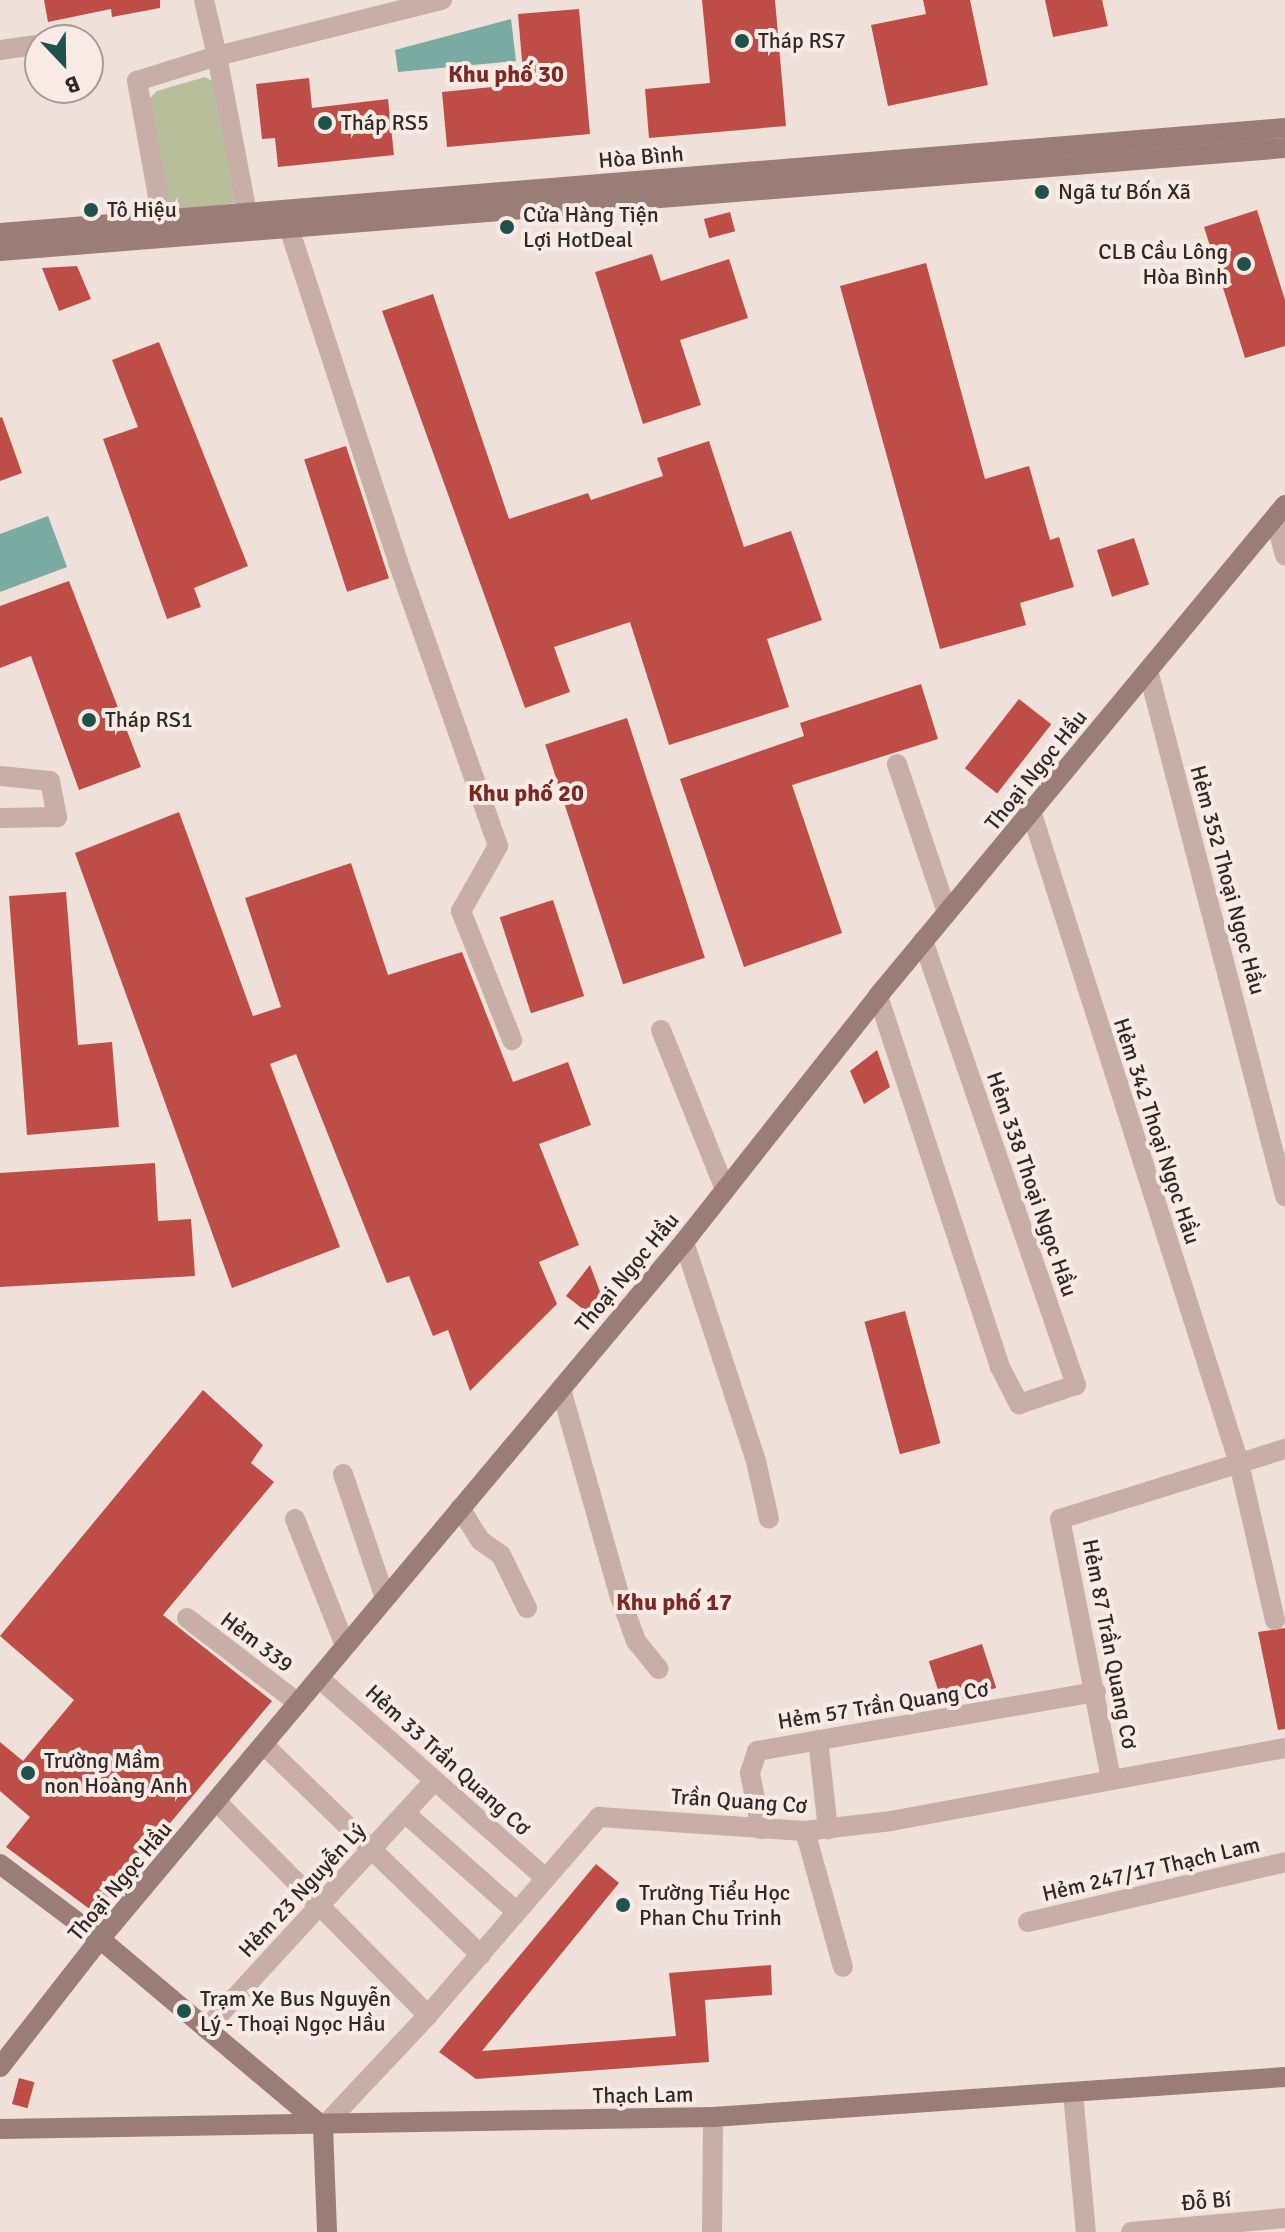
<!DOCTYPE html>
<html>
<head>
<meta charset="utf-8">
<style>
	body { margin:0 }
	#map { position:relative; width:1285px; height:2232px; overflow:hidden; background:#efe0d9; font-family:Signika,sans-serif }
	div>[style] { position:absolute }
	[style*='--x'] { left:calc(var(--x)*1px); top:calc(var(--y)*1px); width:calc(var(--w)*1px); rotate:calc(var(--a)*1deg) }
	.green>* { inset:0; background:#b8bd9a }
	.water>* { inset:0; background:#7aaba3 }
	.building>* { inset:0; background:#bf4d47; transform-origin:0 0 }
	.street>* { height:20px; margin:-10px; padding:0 10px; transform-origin:10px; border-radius:10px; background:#c7aea6 }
	.secondary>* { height:20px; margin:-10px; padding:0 10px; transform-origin:10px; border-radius:10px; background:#9a7d77 }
	.dots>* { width:22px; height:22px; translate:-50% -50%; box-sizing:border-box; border:4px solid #f8ebe5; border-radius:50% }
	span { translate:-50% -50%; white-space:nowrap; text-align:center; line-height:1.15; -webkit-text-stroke:8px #f8ebe5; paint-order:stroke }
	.poi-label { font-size:22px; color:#332826 }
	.left { translate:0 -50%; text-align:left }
	.right { translate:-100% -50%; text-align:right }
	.street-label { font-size:22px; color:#332826 }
	.neighbourhood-label { font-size:24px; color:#7d2824; font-weight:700 }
	.north { position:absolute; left:24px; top:24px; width:80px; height:80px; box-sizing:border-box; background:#f8ebe5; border:2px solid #a99d99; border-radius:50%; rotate:158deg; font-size:22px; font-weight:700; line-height:32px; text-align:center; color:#332826 }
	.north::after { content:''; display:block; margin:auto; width:28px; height:36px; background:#1e524b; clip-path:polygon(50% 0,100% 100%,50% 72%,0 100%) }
</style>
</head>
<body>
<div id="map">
	<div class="green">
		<div style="clip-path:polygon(205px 77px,212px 81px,235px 203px,170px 212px,148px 100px,157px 91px)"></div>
	</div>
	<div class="water">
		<div style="clip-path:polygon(511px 19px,516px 61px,398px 72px,395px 50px)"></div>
		<div style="clip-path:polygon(48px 516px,67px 567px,0 592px,0 534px)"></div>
	</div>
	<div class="building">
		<div style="clip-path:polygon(44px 0,160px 0,160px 8px,112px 17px,111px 9px,48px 22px)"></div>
		<div style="clip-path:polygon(702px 0,775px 0,786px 126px,649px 138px,645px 89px,710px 83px)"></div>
		<div style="clip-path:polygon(923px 0,970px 0,988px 85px,888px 106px,871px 25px,926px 14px)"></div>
		<div style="clip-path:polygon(1045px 0,1102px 0,1108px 26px,1053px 37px)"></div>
		<div style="clip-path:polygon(579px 9px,590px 134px,447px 147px,442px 92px,524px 84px,518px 14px)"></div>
		<div style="clip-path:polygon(309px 78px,312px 108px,388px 99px,394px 155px,278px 167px,275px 138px,262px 139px,256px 84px)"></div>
		<div style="clip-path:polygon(1257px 210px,1285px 300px,1285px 346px,1245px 358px,1204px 227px)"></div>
		<div style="left:730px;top:212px;width:20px;height:27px;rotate:75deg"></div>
		<div style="clip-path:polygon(652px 254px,661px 281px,729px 259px,748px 318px,680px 340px,701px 405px,643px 424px,595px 272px)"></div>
		<div style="clip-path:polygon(926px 263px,985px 479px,1029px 466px,1050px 540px,1059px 537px,1074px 587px,1020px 603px,1026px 625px,940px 649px,840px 286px)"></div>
		<div style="clip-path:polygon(77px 266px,91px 299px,59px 311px,42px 268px)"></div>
		<div style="clip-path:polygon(433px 294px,509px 519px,588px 493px,591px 500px,663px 476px,657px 458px,709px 441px,744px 547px,791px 531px,822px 620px,767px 639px,789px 707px,669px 745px,630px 622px,554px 647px,570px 692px,525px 708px,382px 311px)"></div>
		<div style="clip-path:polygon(159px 342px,248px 566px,194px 588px,201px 607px,167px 619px,103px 439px,138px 427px,112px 360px)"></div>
		<div style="clip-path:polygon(2px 417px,22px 473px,0 481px,0 418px)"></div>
		<div style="left:346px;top:446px;width:139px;height:44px;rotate:72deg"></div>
		<div style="left:1134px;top:538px;width:49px;height:39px;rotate:72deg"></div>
		<div style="clip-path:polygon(69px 581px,141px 767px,79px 790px,31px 656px,0 668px,0 606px)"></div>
		<div style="clip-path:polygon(921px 684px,938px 739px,792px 785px,842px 933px,744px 967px,680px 779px,804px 736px,800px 723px)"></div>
		<div style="left:1019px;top:699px;width:41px;height:88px;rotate:38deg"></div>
		<div style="left:627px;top:718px;width:252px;height:86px;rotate:72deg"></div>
		<div style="clip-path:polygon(179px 812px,253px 1016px,281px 1007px,245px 898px,351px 863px,388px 975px,462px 952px,513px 1082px,568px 1062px,591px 1125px,539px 1144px,579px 1245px,539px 1262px,557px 1304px,470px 1391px,448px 1330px,433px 1336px,409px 1276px,387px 1283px,296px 1054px,270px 1064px,340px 1247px,232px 1288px,75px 853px)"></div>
		<div style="clip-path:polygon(66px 892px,78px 1045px,112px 1042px,119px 1127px,27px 1135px,9px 896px)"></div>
		<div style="left:553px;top:900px;width:101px;height:56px;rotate:72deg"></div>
		<div style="clip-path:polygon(877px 1050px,890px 1087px,864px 1104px,850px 1071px)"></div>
		<div style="clip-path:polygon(155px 1163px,158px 1221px,191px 1219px,195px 1276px,0 1287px,0 1173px)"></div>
		<div style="clip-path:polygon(590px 1265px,603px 1300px,592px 1316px,566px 1296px)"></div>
		<div style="left:905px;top:1311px;width:137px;height:42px;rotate:75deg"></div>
		<div style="clip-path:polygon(203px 1390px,263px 1445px,251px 1463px,274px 1482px,163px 1615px,272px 1701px,95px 1913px,6px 1847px,30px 1817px,0 1791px,0 1742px,23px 1761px,74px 1700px,0 1636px)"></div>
		<div style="clip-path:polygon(1285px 1628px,1285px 1729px,1278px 1730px,1258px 1632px)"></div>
		<div style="left:982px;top:1644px;width:46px;height:56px;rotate:72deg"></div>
		<div style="clip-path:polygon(596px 1864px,619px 1883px,482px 2051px,676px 2036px,669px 1973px,771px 1965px,772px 1995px,705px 2000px,709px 2062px,476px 2079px,439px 2052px)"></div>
		<div style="left:19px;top:2078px;width:16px;height:27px;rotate:15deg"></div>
	</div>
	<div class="street">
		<div style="--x:0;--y:50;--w:35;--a:-8"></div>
		<div style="--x:247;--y:213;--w:160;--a:-100.8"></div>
		<div style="--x:217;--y:56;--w:232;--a:-14"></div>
		<div style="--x:289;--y:228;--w:351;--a:71.9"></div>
		<div style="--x:398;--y:562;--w:301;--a:70.6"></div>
		<div style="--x:498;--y:846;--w:75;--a:119.6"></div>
		<div style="--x:461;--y:911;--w:139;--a:68.4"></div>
		<div style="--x:165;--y:235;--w:157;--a:-100.3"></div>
		<div style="--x:137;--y:81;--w:84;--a:-17.4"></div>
		<div style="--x:217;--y:56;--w:57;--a:-103.1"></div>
		<div style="--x:1275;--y:518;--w:39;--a:75"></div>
		<div style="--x:1148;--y:670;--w:544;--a:75.4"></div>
		<div style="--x:897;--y:764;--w:157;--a:71.4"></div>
		<div style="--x:0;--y:776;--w:50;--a:5.7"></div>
		<div style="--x:50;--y:781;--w:37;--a:79"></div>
		<div style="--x:57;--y:817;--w:57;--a:179"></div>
		<div style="--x:1032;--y:814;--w:681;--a:72.31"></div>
		<div style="--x:1239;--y:1463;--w:161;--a:77.1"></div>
		<div style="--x:878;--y:996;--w:391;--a:71.8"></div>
		<div style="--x:1000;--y:1367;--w:42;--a:62.8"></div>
		<div style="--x:1019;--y:1404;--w:60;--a:-18.4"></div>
		<div style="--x:1076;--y:1385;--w:470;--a:-109"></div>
		<div style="--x:661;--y:1030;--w:171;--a:68.1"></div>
		<div style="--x:684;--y:1242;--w:231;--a:71.8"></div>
		<div style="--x:756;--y:1461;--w:59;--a:77.4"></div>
		<div style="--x:561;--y:1389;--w:216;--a:74.2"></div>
		<div style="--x:620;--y:1597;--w:47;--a:70"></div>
		<div style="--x:636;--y:1641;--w:36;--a:51"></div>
		<div style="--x:343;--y:1474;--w:131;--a:71.3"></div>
		<div style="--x:460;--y:1508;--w:39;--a:58"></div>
		<div style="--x:481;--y:1541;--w:24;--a:35"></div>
		<div style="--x:501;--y:1555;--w:59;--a:63.9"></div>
		<div style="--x:295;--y:1519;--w:136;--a:68.4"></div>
		<div style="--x:187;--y:1618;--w:140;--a:37.4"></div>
		<div style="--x:319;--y:1678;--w:302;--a:41.5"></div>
		<div style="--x:818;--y:1740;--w:90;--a:83.6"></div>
		<div style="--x:264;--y:1745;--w:302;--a:44.1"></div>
		<div style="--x:1111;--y:1779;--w:265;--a:-101.1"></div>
		<div style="--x:1060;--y:1519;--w:236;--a:-17.3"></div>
		<div style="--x:217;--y:1802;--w:300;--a:45.3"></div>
		<div style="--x:405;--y:1813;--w:149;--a:41.5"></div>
		<div style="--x:761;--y:1829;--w:57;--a:-101.1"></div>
		<div style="--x:750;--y:1773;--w:23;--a:-72"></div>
		<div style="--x:757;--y:1751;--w:344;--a:-9.9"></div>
		<div style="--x:805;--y:1831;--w:141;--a:74.4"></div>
		<div style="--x:1028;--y:1922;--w:264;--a:-13.1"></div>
		<div style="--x:206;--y:2029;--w:335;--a:-47.4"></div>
		<div style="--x:1073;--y:2093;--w:140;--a:84.7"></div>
		<div style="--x:323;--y:2127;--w:154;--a:-46.8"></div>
		<div style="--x:428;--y:2015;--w:262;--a:-49.2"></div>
		<div style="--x:599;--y:1817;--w:206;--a:3.9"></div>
		<div style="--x:805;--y:1831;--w:87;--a:-6.6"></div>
		<div style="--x:891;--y:1821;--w:401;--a:-10.5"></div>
		<div style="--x:712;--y:2232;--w:115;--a:-89.5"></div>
		<div style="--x:1131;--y:2232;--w:155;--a:-5.2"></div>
	</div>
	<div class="secondary">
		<div style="--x:0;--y:233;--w:1289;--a:-4.67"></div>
		<div style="--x:0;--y:251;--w:1289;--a:-4.58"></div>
		<div style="--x:0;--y:1864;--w:125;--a:36.9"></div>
		<div style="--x:100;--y:1939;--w:292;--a:40.1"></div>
		<div style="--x:323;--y:2127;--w:105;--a:87.8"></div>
		<div style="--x:0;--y:2067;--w:162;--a:-52"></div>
		<div style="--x:100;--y:1939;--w:909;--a:-50.04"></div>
		<div style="--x:684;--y:1242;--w:313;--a:-51.7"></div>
		<div style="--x:878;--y:996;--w:638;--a:-50.34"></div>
		<div style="--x:0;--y:2129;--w:713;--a:-0.96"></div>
		<div style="--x:713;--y:2117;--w:573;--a:-4"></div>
	</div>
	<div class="dots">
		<div style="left:742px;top:41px;background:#1e524b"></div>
		<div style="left:325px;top:123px;background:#1e524b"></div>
		<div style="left:1042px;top:192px;background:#1e524b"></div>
		<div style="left:91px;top:210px;background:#1e524b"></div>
		<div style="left:507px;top:227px;background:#1e524b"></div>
		<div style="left:1244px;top:264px;background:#1e524b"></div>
		<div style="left:89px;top:720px;background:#1e524b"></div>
		<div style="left:28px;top:1773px;background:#1e524b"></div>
		<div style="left:623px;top:1905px;background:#1e524b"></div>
		<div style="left:184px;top:2011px;background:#1e524b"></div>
	</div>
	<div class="poi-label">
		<span class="left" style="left:758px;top:41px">Tháp RS7</span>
		<span class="left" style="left:341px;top:123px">Tháp RS5</span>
		<span class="left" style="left:1058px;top:192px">Ngã tư Bốn Xã</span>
		<span class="left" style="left:107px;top:210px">Tô Hiệu</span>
		<span class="left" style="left:523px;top:227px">Cửa Hàng Tiện<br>Lợi HotDeal</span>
		<span class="right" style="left:1228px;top:264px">CLB Cầu Lông<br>Hòa Bình</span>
		<span class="left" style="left:105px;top:720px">Tháp RS1</span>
		<span class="left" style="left:44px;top:1773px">Trường Mầm<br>non Hoàng Anh</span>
		<span class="left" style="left:639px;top:1905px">Trường Tiểu Học<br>Phan Chu Trinh</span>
		<span class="left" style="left:200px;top:2011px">Trạm Xe Bus Nguyễn<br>Lý - Thoại Ngọc Hầu</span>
	</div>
	<div class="street-label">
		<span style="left:641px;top:157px;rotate:-5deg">Hòa Bình</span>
		<span style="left:1036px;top:770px;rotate:-51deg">Thoại Ngọc Hầu</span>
		<span style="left:1228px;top:880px;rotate:75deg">Hẻm 352 Thoại Ngọc Hầu</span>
		<span style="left:1157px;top:1131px;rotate:72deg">Hẻm 342 Thoại Ngọc Hầu</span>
		<span style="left:1032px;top:1184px;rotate:71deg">Hẻm 338 Thoại Ngọc Hầu</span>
		<span style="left:627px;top:1272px;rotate:-50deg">Thoại Ngọc Hầu</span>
		<span style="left:257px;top:1642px;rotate:37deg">Hẻm 339</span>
		<span style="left:1110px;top:1644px;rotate:79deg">Hẻm 87 Trần Quang Cơ</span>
		<span style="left:883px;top:1705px;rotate:-9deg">Hẻm 57 Trần Quang Cơ</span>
		<span style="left:448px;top:1760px;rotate:42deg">Hẻm 33 Trần Quang Cơ</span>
		<span style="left:739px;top:1801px;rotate:4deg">Trần Quang Cơ</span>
		<span style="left:1151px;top:1869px;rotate:-13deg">Hẻm 247/17 Thạch Lam</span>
		<span style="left:120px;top:1881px;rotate:-50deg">Thoại Ngọc Hầu</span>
		<span style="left:302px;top:1890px;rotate:-47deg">Hẻm 23 Nguyễn Lý</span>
		<span style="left:643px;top:2095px;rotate:-1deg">Thạch Lam</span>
		<span style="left:1206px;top:2201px;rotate:-5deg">Đỗ Bí</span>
	</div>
	<div class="neighbourhood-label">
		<span style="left:506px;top:75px">Khu phố 30</span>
		<span style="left:526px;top:794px">Khu phố 20</span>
		<span style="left:674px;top:1603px">Khu phố 17</span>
	</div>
	<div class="north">B</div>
</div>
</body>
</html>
